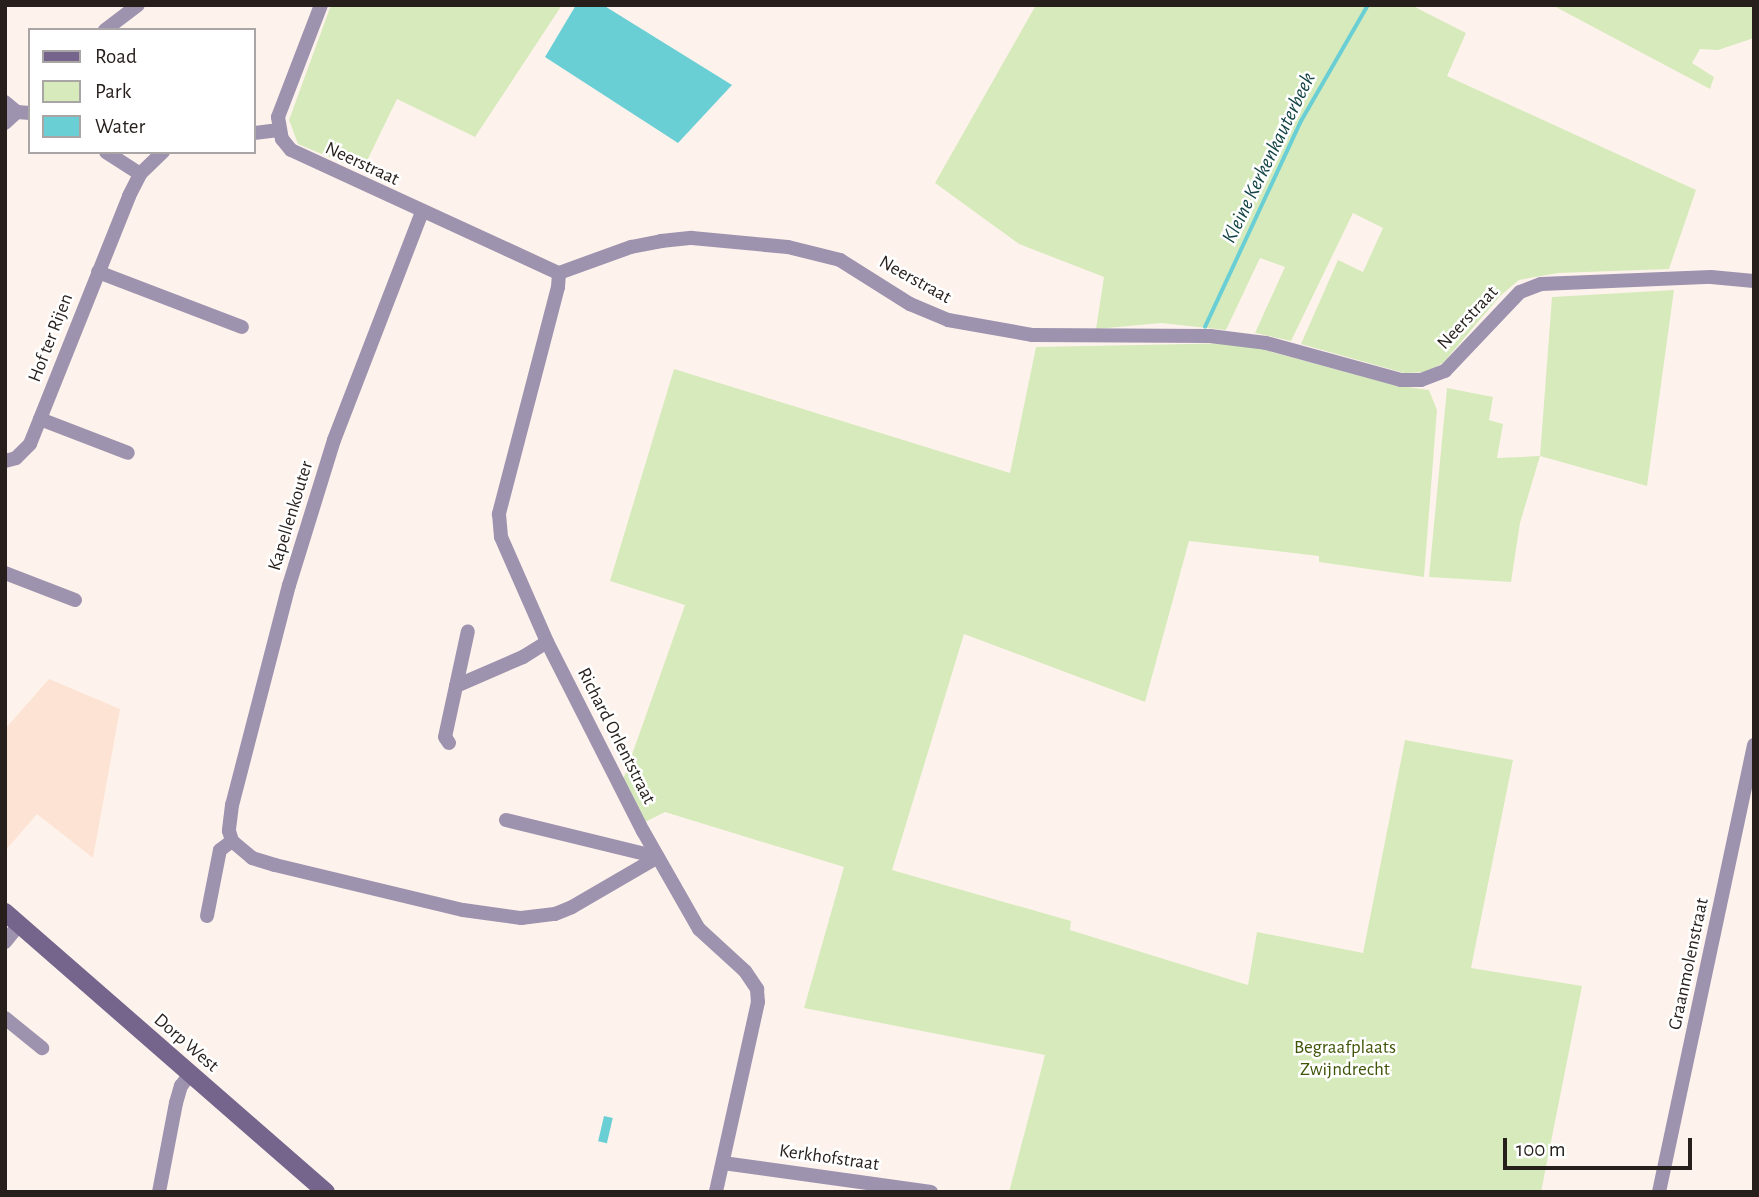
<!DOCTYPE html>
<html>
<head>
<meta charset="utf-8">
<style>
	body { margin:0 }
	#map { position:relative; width:1759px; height:1197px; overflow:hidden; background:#fef3ec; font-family:"Alegreya Sans",sans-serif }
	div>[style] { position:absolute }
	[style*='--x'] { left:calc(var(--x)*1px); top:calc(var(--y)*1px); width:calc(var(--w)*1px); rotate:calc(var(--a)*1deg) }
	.built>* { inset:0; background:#fde3d3 }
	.green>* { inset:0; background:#d7eabc }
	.water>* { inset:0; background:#69cfd4; transform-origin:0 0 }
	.stream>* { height:3.5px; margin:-1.75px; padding:0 1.75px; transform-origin:1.75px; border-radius:1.75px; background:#69cfd4 }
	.minor>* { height:14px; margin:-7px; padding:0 7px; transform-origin:7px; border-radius:7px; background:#9e93af }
	.secondary>* { height:18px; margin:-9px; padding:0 9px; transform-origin:9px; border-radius:9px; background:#75648c }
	span { translate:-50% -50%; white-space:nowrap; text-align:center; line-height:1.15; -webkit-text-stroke:5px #fff; paint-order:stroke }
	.street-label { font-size:19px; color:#261f1b }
	.park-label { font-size:19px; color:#3f5508 }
	.water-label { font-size:21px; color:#164547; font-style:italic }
	.frame { position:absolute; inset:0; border:7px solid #261f1b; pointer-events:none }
	.legend { position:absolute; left:28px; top:28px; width:228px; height:126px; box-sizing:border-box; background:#fff; border:2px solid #a8a5a4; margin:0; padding:9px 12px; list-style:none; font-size:21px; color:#261f1b }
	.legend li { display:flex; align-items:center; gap:14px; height:35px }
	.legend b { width:35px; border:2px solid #a8a5a4 }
	.scale { position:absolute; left:1503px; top:1138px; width:189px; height:32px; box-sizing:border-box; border:4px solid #261f1b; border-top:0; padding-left:9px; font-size:21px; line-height:24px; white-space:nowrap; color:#261f1b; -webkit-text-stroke:5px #fff; paint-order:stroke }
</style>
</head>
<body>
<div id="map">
	<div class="built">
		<div style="clip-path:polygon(49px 679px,120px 709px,93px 858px,37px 814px,5px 851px,5px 729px)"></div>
	</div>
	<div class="green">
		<div style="clip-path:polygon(331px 5px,562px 5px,475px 137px,397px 99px,362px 171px,298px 144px,289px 120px)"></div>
		<div style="clip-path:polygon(1036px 5px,1411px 5px,1466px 33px,1447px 76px,1696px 190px,1669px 269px,1558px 273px,1519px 280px,1500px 296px,1443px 363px,1426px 372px,1404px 373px,1301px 344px,1338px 260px,1363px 272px,1383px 228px,1353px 213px,1291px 341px,1255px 333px,1285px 267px,1260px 258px,1226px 330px,1161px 323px,1096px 329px,1104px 277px,1019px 244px,935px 183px)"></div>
		<div style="clip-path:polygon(1552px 5px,1754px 5px,1754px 38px,1718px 50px,1700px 49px,1692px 63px,1714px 77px,1710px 89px)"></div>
		<div style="clip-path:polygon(1674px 290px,1647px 486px,1540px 456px,1520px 523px,1511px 582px,1429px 577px,1447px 388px,1493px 397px,1489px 420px,1503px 424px,1497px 458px,1540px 456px,1552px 297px)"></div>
		<div style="clip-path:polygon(1239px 343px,1394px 385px,1429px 390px,1437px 410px,1424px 577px,1319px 562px,1319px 556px,1189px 541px,1145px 702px,964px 634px,892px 870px,1071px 921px,1070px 930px,1248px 985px,1257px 932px,1363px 953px,1405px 740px,1513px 760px,1471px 968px,1582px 986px,1541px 1192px,1009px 1192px,1045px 1055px,804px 1008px,844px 867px,665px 812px,645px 822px,623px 780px,685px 605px,610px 581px,674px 369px,1010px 473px,1036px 347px)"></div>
	</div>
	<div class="water">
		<div style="clip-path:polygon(576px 5px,603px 5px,732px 85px,678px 143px,545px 57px)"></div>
		<div style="left:604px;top:1116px;width:9px;height:26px;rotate:13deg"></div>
	</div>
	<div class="stream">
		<div style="--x:1205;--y:327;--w:227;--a:-65"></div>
		<div style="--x:1301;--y:121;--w:134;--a:-60"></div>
	</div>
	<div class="minor">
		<div style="--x:321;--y:5;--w:120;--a:111"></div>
		<div style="--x:278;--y:117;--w:22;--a:80"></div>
		<div style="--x:282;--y:139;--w:14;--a:51"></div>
		<div style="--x:291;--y:150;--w:295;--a:24.7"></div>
		<div style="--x:559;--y:273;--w:77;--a:-19.9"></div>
		<div style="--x:631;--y:247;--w:31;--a:-11"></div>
		<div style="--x:661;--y:241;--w:31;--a:-6"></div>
		<div style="--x:692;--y:238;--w:96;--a:5.4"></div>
		<div style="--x:788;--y:247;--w:54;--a:14"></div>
		<div style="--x:840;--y:260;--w:83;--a:32.2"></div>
		<div style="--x:910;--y:304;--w:41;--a:22.8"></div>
		<div style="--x:948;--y:320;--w:85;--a:10.1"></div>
		<div style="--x:1032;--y:335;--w:178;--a:0.3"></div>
		<div style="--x:1210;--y:336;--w:56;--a:7.1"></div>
		<div style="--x:1266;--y:343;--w:140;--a:15.3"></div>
		<div style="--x:1401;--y:380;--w:20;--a:0"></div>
		<div style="--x:1421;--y:380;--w:26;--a:-21"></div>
		<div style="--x:1445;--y:371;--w:109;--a:-46.5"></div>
		<div style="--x:1520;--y:292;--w:22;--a:-21"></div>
		<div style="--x:1541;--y:284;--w:170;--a:-2.4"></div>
		<div style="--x:1711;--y:277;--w:43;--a:5.3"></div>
		<div style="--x:105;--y:30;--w:41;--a:-37.1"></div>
		<div style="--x:5;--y:102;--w:16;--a:40"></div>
		<div style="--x:17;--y:112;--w:13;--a:4"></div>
		<div style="--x:5;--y:123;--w:16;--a:-43"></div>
		<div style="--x:254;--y:133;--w:25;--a:-7"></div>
		<div style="--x:106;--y:152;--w:40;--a:32.9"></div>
		<div style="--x:422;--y:212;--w:244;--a:111.1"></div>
		<div style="--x:334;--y:440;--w:152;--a:107.2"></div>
		<div style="--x:289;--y:585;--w:227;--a:104.5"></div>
		<div style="--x:232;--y:805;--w:26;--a:97"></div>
		<div style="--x:229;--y:831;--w:10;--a:73"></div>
		<div style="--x:232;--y:841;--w:26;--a:40"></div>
		<div style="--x:252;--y:858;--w:24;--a:17"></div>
		<div style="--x:275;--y:865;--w:193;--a:13.5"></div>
		<div style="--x:463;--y:910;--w:59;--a:7.9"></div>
		<div style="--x:521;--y:918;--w:34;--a:-7"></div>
		<div style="--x:555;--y:914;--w:18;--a:-22"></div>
		<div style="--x:572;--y:907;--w:99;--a:-30.2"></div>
		<div style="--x:98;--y:272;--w:154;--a:20.9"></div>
		<div style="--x:559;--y:273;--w:14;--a:94"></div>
		<div style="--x:558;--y:287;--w:235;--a:104.6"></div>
		<div style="--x:499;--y:514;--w:23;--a:85"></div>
		<div style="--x:501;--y:537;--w:115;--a:66.3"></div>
		<div style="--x:547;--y:642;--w:212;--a:63.1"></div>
		<div style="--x:643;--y:831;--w:113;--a:60.3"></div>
		<div style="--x:699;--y:929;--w:62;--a:42.4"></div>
		<div style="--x:745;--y:971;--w:22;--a:56"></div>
		<div style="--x:757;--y:989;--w:13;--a:86"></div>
		<div style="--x:758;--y:1002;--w:195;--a:102.5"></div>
		<div style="--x:40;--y:419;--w:94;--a:21.1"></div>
		<div style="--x:5;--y:461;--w:11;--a:-15"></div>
		<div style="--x:16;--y:458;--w:20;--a:-45"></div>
		<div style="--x:30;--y:444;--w:267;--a:-68.2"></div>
		<div style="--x:129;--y:196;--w:25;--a:-63"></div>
		<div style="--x:140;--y:174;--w:32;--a:-44"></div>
		<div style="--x:5;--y:573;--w:75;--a:21.1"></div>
		<div style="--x:456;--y:686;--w:73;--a:-23.4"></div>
		<div style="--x:523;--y:657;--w:28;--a:-32"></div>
		<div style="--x:449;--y:743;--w:7;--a:-124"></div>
		<div style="--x:445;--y:737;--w:108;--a:-77.8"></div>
		<div style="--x:506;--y:820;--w:156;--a:13.7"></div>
		<div style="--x:207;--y:916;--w:67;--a:-78.9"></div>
		<div style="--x:220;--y:850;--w:15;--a:-37"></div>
		<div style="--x:5;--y:942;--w:22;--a:-51"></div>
		<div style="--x:5;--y:1018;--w:48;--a:39"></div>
		<div style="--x:723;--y:1163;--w:210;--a:7.9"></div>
		<div style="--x:159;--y:1192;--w:91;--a:-79.2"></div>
		<div style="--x:176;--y:1103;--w:18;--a:-74"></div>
		<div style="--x:181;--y:1086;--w:15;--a:-53"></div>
		<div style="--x:1659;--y:1192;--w:457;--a:-78"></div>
	</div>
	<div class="secondary">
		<div style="--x:5;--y:912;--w:426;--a:41.1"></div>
	</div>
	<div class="street-label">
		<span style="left:362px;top:164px;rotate:25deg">Neerstraat</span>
		<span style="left:915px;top:280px;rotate:29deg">Neerstraat</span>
		<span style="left:1468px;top:318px;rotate:-47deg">Neerstraat</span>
		<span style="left:51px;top:338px;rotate:-69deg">Hof ter Rijen</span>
		<span style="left:291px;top:516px;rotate:-73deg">Kapellenkouter</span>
		<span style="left:616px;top:736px;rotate:63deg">Richard Orlentstraat</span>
		<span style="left:1689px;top:964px;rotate:-78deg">Graanmolenstraat</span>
		<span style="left:186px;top:1043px;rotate:41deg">Dorp West</span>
		<span style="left:829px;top:1158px;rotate:8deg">Kerkhofstraat</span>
	</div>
	<div class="park-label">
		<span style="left:1345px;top:1059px">Begraafplaats<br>Zwijndrecht</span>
	</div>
	<div class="water-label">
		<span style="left:1269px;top:158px;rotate:-64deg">Kleine Kerkenkauterbeek</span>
	</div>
	<div class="frame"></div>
	<ul class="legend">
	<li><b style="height:9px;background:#75648c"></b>Road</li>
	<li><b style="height:19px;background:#d7eabc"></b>Park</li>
	<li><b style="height:19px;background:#69cfd4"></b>Water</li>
	</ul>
	<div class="scale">100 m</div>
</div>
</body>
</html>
